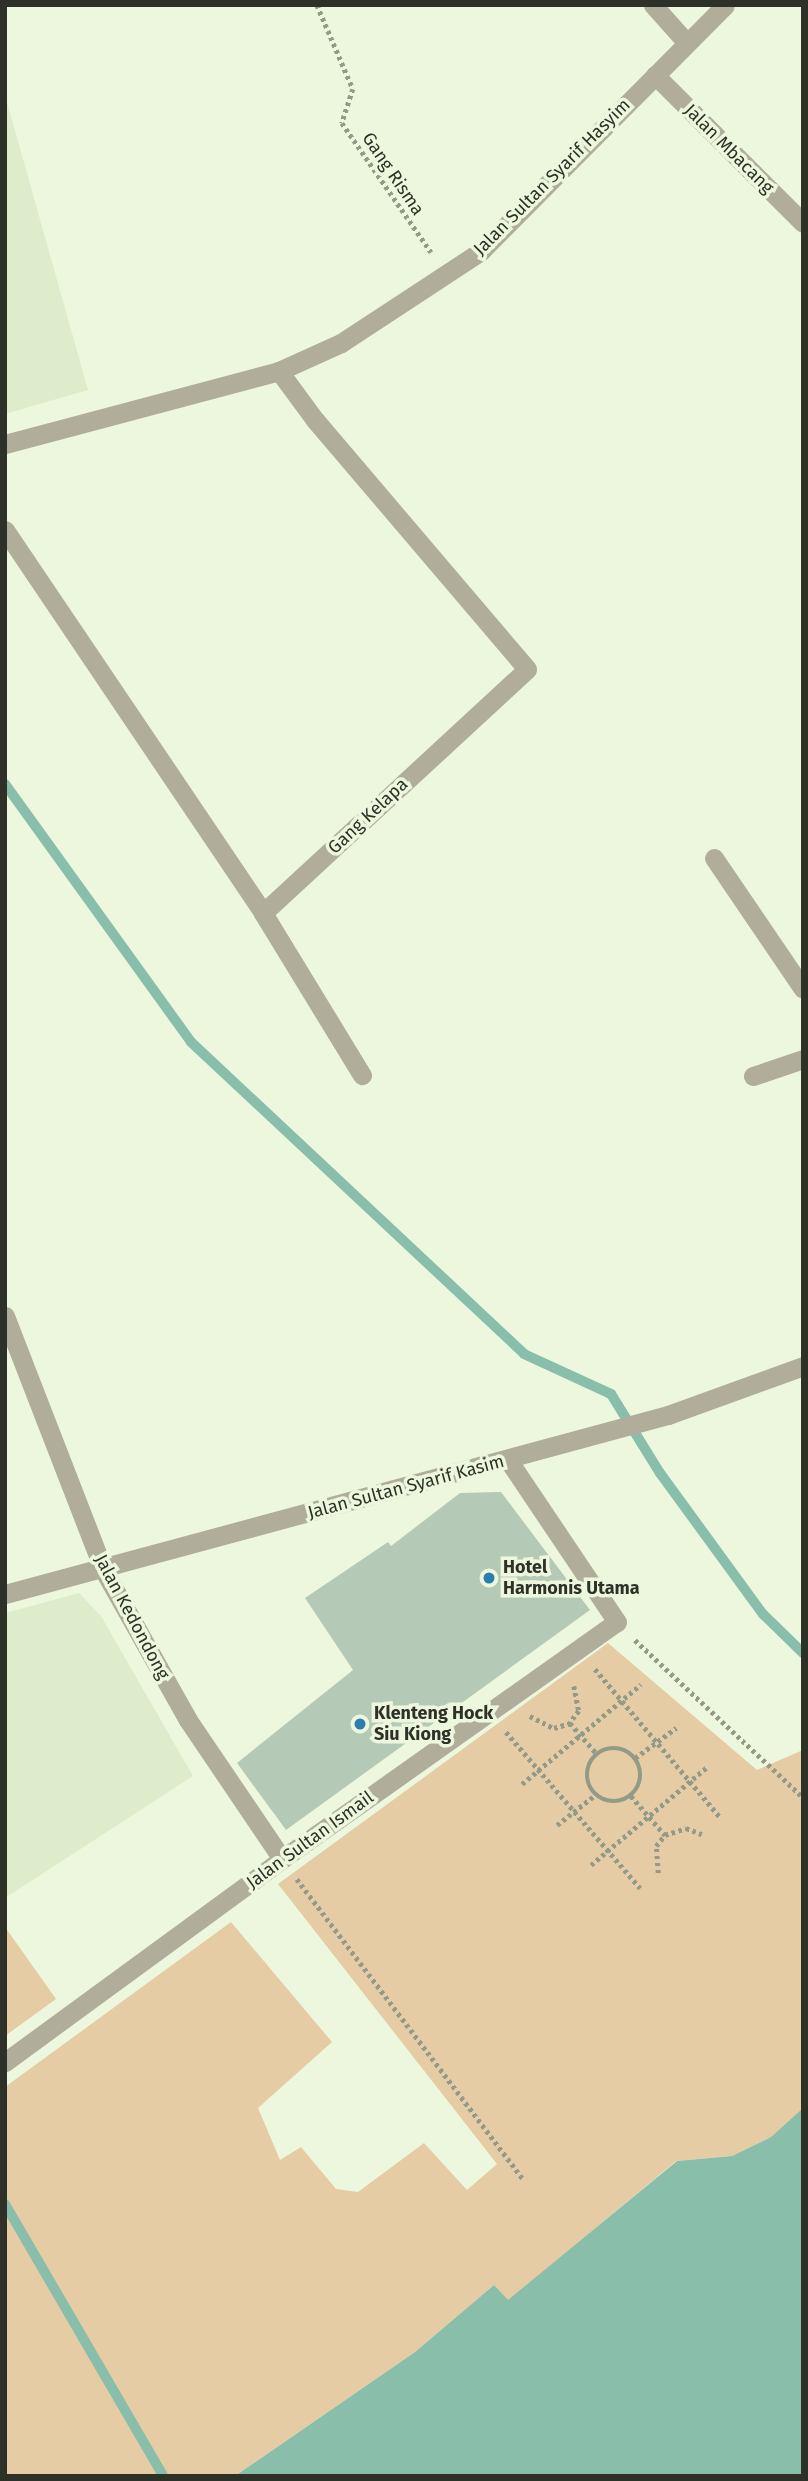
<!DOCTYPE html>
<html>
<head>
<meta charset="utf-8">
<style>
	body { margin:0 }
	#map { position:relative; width:808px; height:2481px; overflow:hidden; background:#edf7dd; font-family:"Fira Sans",sans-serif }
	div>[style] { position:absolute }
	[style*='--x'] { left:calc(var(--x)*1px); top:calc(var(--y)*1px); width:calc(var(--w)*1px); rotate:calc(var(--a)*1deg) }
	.built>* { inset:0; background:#dfeccc }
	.green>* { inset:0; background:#e5cca5 }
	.water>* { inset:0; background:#89beaa }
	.stream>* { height:10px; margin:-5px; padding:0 5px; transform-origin:5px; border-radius:5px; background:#89beaa }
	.building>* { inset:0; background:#b4cab6 }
	.path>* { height:4.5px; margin-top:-2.25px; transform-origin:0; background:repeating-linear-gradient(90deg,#939a88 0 3.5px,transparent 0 7px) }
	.path>.ring { margin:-2.25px; padding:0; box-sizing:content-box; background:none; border:4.5px solid #939a88; border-radius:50% }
	.minor>* { height:19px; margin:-9.5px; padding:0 9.5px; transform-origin:9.5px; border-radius:9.5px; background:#b0ae9a }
	.tertiary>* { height:19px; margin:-9.5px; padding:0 9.5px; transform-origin:9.5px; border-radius:9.5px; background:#b0ae9a }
	.dots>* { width:19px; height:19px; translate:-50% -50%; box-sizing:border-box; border:4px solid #edf7dd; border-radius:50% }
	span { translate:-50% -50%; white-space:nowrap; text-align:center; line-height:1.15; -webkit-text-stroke:7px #edf7dd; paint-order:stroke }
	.street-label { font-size:18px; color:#2e3128 }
	.poi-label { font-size:18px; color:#2e3128; font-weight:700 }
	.left { translate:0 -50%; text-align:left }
	.frame { position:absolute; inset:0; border:7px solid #2e3128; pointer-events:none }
</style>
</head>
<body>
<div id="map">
	<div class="built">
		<div style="clip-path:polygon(5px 95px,88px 390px,5px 414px)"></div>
		<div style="clip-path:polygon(79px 1593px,101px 1616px,193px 1776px,5px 1898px,5px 1613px)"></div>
	</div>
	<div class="green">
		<div style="clip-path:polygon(608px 1643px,757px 1770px,803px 1750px,801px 2110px,771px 2137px,732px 2156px,676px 2161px,508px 2301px,494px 2285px,415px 2352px,235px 2476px,5px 2476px,5px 2087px,231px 1922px,332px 2042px,258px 2108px,280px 2160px,301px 2147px,336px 2189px,358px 2192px,424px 2143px,467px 2190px,497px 2164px,278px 1884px)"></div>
		<div style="clip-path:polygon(5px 1927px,56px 1999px,5px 2036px)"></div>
	</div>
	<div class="water">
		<div style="clip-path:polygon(803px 2108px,803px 2476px,235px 2476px,415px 2352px,494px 2285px,508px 2300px,677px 2161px,732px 2156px,771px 2137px)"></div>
	</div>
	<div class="stream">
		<div style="--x:5;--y:784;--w:318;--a:54.2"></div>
		<div style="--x:191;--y:1042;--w:456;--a:43.1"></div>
		<div style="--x:524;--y:1354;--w:96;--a:24.7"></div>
		<div style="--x:611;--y:1394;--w:93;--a:58.2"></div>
		<div style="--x:660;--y:1473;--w:175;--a:53.9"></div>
		<div style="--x:763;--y:1614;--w:56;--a:44.3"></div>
		<div style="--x:5;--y:2204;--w:315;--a:59.8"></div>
	</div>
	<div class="building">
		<div style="clip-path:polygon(501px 1492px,590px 1610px,286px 1830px,237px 1763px,353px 1670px,305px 1598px,388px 1542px,391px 1546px,460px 1493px)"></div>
	</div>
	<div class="path">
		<div style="--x:317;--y:5;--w:91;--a:66.8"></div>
		<div style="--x:353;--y:89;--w:36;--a:108"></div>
		<div style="--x:342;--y:123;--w:157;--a:55.4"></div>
		<div style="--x:635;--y:1640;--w:230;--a:43.1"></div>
		<div style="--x:595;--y:1669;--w:195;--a:49.8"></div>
		<div style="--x:574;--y:1686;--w:25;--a:79"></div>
		<div style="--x:579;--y:1711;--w:15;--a:127"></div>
		<div style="--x:570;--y:1723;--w:41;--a:48.9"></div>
		<div style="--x:530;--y:1716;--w:27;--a:27"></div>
		<div style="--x:554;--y:1728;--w:17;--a:-17"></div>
		<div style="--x:506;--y:1732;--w:206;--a:49.3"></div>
		<div class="ring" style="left:587px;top:1748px;width:49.5px;height:49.5px"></div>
		<div style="--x:635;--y:1758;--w:51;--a:-36.2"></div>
		<div style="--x:522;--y:1784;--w:155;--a:-40"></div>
		<div style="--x:631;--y:1796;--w:52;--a:48.9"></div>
		<div style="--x:665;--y:1835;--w:22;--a:-18"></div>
		<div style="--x:686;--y:1828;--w:17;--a:21"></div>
		<div style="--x:557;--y:1825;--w:48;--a:-38.3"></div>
		<div style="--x:591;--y:1865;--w:152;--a:-40.2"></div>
		<div style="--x:658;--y:1873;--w:27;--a:-94"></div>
		<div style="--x:656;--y:1846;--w:14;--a:-51"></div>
		<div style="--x:297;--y:1879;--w:377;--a:53"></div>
	</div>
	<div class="minor">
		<div style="--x:653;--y:5;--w:51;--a:48.2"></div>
		<div style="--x:655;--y:75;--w:209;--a:45"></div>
		<div style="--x:5;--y:530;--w:462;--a:56"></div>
		<div style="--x:263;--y:913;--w:359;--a:-42.7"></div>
		<div style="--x:527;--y:669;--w:327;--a:-130.4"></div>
		<div style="--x:315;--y:420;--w:61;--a:-126.3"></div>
		<div style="--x:714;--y:858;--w:158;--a:55.8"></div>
		<div style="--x:263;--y:913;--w:190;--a:58.6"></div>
		<div style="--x:753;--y:1076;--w:53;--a:-18.8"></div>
		<div style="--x:5;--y:1316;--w:271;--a:68.8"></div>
		<div style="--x:103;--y:1569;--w:173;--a:60.6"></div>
		<div style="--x:188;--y:1720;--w:168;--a:55.9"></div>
	</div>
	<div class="tertiary">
		<div style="--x:5;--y:444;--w:284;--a:-14.9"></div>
		<div style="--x:279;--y:371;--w:68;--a:-24.3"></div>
		<div style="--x:341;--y:343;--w:168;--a:-33.3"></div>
		<div style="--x:481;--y:251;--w:346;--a:-45.2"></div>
		<div style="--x:5;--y:1594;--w:687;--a:-15.11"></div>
		<div style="--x:668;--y:1415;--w:144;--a:-19.9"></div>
		<div style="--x:5;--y:2062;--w:343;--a:-36.2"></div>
		<div style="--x:282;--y:1859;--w:410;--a:-35.3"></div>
		<div style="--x:617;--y:1622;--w:195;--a:-123.9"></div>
	</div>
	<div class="dots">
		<div style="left:489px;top:1578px;background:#297fae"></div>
		<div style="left:360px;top:1724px;background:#297fae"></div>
	</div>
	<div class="street-label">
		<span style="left:729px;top:149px;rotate:45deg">Jalan Mbacang</span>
		<span style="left:393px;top:174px;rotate:56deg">Gang Risma</span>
		<span style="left:552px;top:177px;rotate:-45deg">Jalan Sultan Syarif Hasyim</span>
		<span style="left:368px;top:816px;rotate:-43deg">Gang Kelapa</span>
		<span style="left:406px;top:1487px;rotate:-15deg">Jalan Sultan Syarif Kasim</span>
		<span style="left:132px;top:1617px;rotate:62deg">Jalan Kedondong</span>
		<span style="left:310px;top:1840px;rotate:-36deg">Jalan Sultan Ismail</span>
	</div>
	<div class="poi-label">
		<span class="left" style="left:503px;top:1578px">Hotel<br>Harmonis Utama</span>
		<span class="left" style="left:374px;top:1724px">Klenteng Hock<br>Siu Kiong</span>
	</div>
	<div class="frame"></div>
</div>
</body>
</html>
